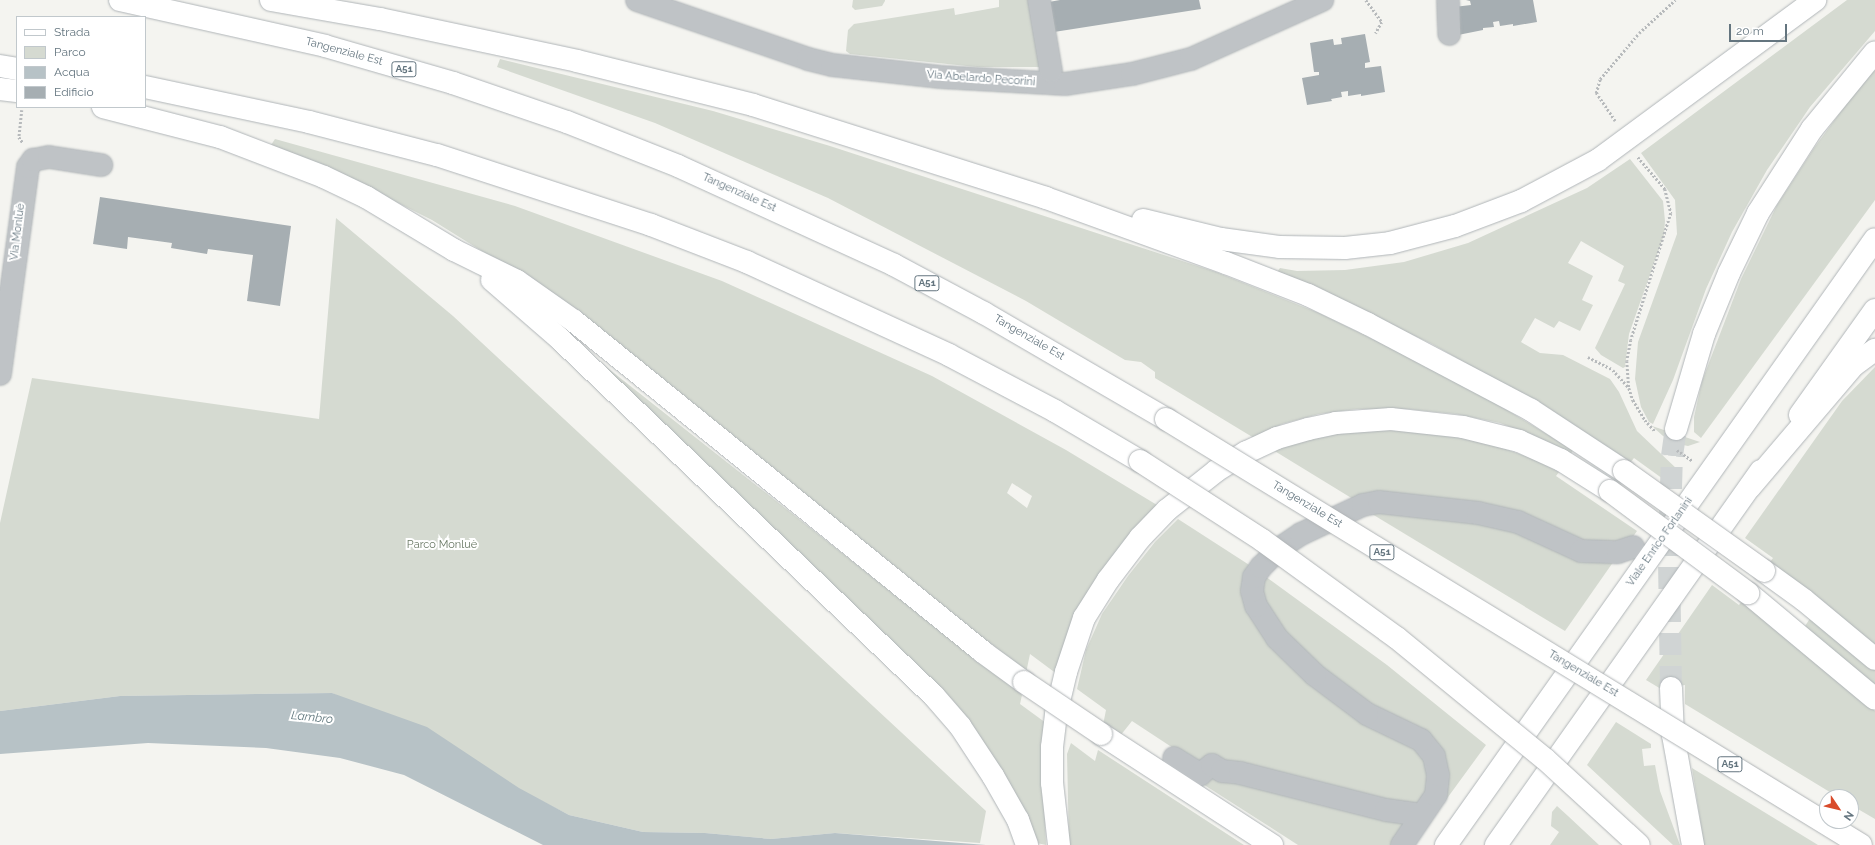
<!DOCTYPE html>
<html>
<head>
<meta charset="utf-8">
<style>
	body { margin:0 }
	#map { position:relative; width:1875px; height:845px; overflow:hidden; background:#f4f4f0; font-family:Raleway,sans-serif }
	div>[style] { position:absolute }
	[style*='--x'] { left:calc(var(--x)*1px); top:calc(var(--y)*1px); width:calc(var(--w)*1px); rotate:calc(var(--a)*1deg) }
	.green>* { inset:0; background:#d5dad1 }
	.water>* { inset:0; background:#b7c2c6 }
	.building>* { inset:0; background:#a6aeb2 }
	.highway-tunnel>* { height:22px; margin-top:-11px; transform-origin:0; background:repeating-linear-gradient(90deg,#d0d4d4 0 22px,transparent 0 33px) }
	.path>* { height:2.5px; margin-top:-1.25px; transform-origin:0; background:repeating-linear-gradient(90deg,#b7babc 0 2px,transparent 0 4px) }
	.roads { filter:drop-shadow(0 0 1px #b0b5b8) drop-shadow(0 0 1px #b0b5b8) }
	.minor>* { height:22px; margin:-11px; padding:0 11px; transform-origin:11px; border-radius:11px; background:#bfc3c6 }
	.major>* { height:22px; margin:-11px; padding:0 11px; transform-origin:11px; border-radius:11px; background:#fff }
	.highway>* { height:22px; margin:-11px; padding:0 11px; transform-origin:11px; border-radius:11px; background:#fff }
	.bridges { filter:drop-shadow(0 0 1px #b0b4b6) drop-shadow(0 0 1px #b0b4b6) }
	.highway-bridge>* { height:22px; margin:-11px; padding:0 11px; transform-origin:11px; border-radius:11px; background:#fff }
	span { translate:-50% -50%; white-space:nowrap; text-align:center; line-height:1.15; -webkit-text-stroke:4px #fff; paint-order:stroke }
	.shield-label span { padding:1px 3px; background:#fff; border:1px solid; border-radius:3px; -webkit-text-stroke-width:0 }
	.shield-label { font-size:10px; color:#64757f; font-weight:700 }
	.street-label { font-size:11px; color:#64757f }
	.park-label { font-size:11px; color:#687763 }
	.water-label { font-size:12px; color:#60777d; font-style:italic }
	.legend { position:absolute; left:16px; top:16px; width:130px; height:92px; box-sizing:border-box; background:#fff; border:1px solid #c1c8cc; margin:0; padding:5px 7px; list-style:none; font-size:12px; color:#64757f }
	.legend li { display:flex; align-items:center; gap:8px; height:20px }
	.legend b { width:20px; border:1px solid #c1c8cc }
	.north { position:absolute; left:1819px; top:789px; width:40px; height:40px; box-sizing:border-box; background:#fff; border:1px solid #c1c8cc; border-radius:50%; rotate:125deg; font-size:11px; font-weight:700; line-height:16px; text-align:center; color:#64757f }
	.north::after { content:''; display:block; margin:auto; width:14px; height:18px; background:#d94b2b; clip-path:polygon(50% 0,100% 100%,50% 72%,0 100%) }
	.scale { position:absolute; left:1729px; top:24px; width:58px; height:18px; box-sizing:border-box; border:2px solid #64757f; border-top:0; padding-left:5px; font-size:12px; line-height:14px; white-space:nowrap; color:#64757f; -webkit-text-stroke:3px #fff; paint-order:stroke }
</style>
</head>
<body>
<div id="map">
	<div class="green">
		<div style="clip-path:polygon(853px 0,885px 0,885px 1px,882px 6px,855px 10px,852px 7px)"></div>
		<div style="clip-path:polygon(999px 0,1032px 0,1040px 67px,977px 67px,850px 54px,846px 51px,848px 30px,854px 24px,954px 8px,955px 15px,999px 7px)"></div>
		<div style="clip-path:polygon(1847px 0,1875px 0,1875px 31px,1810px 107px,1767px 170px,1732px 232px,1706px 289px,1673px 380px,1653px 424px,1649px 422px,1641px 407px,1635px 379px,1638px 342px,1677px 234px,1675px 200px,1641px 153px)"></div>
		<div style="clip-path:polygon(500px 59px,713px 111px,830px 146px,1216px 272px,1319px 313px,1420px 362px,1466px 388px,1471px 388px,1573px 450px,1571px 454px,1546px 441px,1500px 423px,1456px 414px,1407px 409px,1357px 409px,1319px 414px,1282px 424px,1254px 438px,1155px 378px,1155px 372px,1141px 362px,1125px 360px,1026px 301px,828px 198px,655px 123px,497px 67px)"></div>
		<div style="clip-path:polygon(1875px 70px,1875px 200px,1701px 438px,1694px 432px,1694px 417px,1702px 381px,1741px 279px,1777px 205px,1814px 148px,1856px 91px)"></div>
		<div style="clip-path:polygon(evenodd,275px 139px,515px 206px,722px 281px,932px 376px,1066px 450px,1157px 505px,1061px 677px,1030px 654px,1026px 673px,522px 276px,432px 220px,338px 173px,273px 147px,271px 145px,275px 139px,1012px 483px,1032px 496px,1027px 508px,1007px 493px,1012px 483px)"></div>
		<div style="clip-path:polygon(1630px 159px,1663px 201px,1665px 221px,1664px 235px,1629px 334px,1625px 367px,1623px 368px,1601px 355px,1595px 348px,1625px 284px,1618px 281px,1624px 266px,1581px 241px,1568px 263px,1593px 276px,1582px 300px,1593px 305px,1580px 331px,1559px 321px,1554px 328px,1535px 318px,1521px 342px,1540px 353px,1563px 355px,1610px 379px,1619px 392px,1637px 431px,1678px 470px,1670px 484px,1634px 458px,1630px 463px,1557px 415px,1432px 344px,1277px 272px,1280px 268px,1297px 271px,1345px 270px,1404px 262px,1468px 243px,1587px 188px)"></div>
		<div style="clip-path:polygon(336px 218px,453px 316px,986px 811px,980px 843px,835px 833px,771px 839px,705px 833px,643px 832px,569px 815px,332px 693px,120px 696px,0 711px,0 523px,32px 378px,319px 419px)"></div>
		<div style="clip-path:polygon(605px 366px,1022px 695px,1020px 704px,1046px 723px,1042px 741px,1046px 845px,1037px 843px,1006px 778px,618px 385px)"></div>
		<div style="clip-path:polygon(1875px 367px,1875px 646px,1770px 562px,1773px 558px,1745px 538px,1842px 401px)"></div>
		<div style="clip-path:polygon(1652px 426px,1700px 442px,1688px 446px,1678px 444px,1663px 436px)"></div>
		<div style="clip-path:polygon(1355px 430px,1395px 430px,1455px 436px,1494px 445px,1534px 459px,1559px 472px,1556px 476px,1637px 531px,1630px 541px,1572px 543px,1353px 499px,1273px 450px,1313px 438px)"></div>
		<div style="clip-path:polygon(1384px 510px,1475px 520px,1616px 558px,1565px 631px,1372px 514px)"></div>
		<div style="clip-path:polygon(1178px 519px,1254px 568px,1253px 614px,1418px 744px,1433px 777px,1424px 807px,1199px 765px,1132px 721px,1120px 736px,1103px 725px,1106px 710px,1077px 689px,1086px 650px,1102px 614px,1128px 576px,1155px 542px)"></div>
		<div style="clip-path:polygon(1262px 574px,1387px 665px,1486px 745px,1413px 845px,1444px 772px,1295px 646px,1262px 602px)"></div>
		<div style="clip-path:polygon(1712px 585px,1739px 605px,1742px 601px,1875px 711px,1875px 819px,1851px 805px,1851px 797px,1838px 797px,1685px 704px,1685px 685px,1661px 689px,1646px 680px)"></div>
		<div style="clip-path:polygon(1811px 617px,1875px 670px,1875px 687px,1805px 626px)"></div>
		<div style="clip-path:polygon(1616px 722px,1651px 744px,1651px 748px,1642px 749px,1644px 766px,1655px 765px,1660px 791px,1680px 845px,1673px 845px,1587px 765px)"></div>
		<div style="clip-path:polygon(1071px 743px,1095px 761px,1098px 750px,1244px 845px,1069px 845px,1067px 754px)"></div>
		<div style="clip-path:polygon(1692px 768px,1818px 845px,1704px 845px)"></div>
		<div style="clip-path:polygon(1213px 771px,1410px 819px,1397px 845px,1298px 845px,1198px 781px)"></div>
		<div style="clip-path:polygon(1557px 806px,1568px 816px,1599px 845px,1550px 845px,1559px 832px,1551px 826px,1552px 812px)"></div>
	</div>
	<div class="water">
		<div style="clip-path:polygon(332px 693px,427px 727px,519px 788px,569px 815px,643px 832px,705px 833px,771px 839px,835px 833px,986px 845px,543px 845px,404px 775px,340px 758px,266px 748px,148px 743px,0 754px,0 711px,120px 696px)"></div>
	</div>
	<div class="building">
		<div style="clip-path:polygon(1060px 0,1199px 0,1201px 9px,1054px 32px,1049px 2px)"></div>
		<div style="clip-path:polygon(1466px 0,1533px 0,1537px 22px,1513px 26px,1513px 24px,1500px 26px,1499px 21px,1493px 22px,1494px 27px,1483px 28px,1483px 30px,1458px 35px,1454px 7px,1471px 5px,1470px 1px)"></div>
		<div style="clip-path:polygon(1365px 34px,1370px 62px,1365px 63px,1365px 68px,1381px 66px,1385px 92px,1361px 96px,1361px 94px,1348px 96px,1348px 91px,1341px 92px,1342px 97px,1331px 99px,1332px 101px,1307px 105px,1302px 78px,1319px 75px,1319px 72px,1314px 72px,1310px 43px,1333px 39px,1334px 45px,1342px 44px,1341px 38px)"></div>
		<div style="clip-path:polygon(100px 197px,291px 226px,280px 306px,247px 301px,253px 255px,208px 249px,207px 254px,171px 248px,172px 243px,128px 237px,127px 249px,93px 244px)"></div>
	</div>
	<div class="highway-tunnel">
		<div style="--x:1671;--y:688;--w:133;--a:-90.9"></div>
		<div style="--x:1669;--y:555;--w:99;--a:-88.3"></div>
		<div style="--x:1672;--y:456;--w:27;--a:-82"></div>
	</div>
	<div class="path">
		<div style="--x:1366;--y:0;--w:27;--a:54"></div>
		<div style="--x:1382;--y:22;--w:13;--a:119"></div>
		<div style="--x:22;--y:110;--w:27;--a:96"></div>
		<div style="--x:19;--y:137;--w:7;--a:56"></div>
		<div style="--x:1615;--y:121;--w:34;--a:-124"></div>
		<div style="--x:1596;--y:93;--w:15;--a:-74"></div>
		<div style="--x:1600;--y:79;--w:60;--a:-49.7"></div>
		<div style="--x:1639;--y:33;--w:49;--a:-42.5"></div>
		<div style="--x:1638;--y:157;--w:42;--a:49.8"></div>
		<div style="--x:1665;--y:189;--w:25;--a:76"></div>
		<div style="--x:1671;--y:213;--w:133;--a:107.5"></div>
		<div style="--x:1631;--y:340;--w:21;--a:101"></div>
		<div style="--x:1627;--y:361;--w:27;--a:86"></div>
		<div style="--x:1629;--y:388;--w:13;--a:72"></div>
		<div style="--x:1633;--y:400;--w:23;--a:59"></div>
		<div style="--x:1645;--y:420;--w:15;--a:48"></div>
		<div style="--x:1588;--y:357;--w:28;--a:27"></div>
		<div style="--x:1613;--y:370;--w:24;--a:48"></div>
		<div style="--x:1677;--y:450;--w:19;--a:35"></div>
	</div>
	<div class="roads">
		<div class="minor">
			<div style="--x:637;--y:0;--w:181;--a:19"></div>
			<div style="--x:808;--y:59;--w:25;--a:14"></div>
			<div style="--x:832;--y:65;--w:109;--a:6.3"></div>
			<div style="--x:940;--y:77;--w:125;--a:3.2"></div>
			<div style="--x:1065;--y:84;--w:68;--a:-8.5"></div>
			<div style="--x:1132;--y:74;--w:61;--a:-14.3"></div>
			<div style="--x:1191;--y:59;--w:144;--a:-24.2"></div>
			<div style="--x:1039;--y:0;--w:72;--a:80.4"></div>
			<div style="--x:1448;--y:0;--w:34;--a:88"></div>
			<div style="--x:0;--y:374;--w:209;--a:-82.3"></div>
			<div style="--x:28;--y:167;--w:9;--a:-54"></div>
			<div style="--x:33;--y:160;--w:16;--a:-11"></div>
			<div style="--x:49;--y:157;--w:53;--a:8.7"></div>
			<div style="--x:1174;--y:758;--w:31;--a:32"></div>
			<div style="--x:1200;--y:774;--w:15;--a:-37"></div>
			<div style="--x:1212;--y:765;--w:12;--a:31"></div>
			<div style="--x:1222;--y:771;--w:18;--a:6"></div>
			<div style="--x:1240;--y:773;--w:151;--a:14.2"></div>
			<div style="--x:1386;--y:810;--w:36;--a:8"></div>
			<div style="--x:1402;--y:845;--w:60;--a:-55.8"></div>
			<div style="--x:1436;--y:795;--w:20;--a:-84"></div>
			<div style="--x:1438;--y:775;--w:19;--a:-102"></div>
			<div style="--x:1434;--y:756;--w:21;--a:-129"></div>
			<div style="--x:1421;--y:740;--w:60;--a:-154.3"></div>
			<div style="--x:1367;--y:714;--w:65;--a:-143.1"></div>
			<div style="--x:1315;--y:675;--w:53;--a:-135.8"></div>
			<div style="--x:1277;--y:638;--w:38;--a:-123"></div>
			<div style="--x:1256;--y:606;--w:16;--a:-105"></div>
			<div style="--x:1252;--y:591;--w:14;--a:-82"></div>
			<div style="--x:1254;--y:577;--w:12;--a:-55"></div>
			<div style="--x:1261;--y:567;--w:27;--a:-45"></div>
			<div style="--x:1280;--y:548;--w:25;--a:-34"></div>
			<div style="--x:1301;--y:534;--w:68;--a:-25.1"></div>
			<div style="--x:1363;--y:505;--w:16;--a:-11"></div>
			<div style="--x:1379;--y:502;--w:100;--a:6.3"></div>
			<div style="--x:1478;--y:513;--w:41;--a:12.7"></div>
			<div style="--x:1518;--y:522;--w:69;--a:24.7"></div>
			<div style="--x:1581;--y:551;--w:37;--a:2"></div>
			<div style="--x:1618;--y:552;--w:16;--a:-18"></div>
		</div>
		<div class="major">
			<div style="--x:1800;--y:415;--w:129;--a:-54.5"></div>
			<div style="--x:1446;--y:845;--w:742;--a:-54.7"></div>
			<div style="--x:1496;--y:845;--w:458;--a:-54.7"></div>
		</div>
		<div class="highway">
			<div style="--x:120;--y:0;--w:210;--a:12.6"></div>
			<div style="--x:325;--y:46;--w:133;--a:16.1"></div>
			<div style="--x:453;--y:83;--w:120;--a:18.9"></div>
			<div style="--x:567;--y:122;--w:119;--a:21.6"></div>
			<div style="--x:678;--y:166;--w:238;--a:24.6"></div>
			<div style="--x:894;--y:265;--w:102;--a:28.1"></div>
			<div style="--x:984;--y:313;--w:211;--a:30.2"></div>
			<div style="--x:271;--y:0;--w:111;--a:9.9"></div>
			<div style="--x:380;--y:19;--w:201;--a:12"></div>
			<div style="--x:577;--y:61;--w:181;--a:14"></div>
			<div style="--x:753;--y:105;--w:307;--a:17.6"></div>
			<div style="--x:1046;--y:198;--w:191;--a:19.9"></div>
			<div style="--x:1226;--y:263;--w:88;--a:21.3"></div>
			<div style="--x:1308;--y:295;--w:67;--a:25.8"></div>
			<div style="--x:1368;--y:324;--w:184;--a:27.8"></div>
			<div style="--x:1531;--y:410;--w:111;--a:33.3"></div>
			<div style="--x:0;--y:66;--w:17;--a:10"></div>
			<div style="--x:145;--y:87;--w:168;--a:12"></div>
			<div style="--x:309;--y:122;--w:132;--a:14.5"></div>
			<div style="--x:437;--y:155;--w:225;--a:18.1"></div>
			<div style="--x:651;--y:225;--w:103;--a:21.1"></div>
			<div style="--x:747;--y:262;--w:222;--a:24.7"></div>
			<div style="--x:949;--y:355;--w:120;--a:27.8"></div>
			<div style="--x:1055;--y:411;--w:99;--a:30.5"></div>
			<div style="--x:0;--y:89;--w:17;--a:7"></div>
			<div style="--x:103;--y:107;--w:121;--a:14.4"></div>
			<div style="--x:220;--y:137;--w:111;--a:21"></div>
			<div style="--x:324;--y:177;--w:47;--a:25.5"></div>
			<div style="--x:366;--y:197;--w:103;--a:31.1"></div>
			<div style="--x:454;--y:250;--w:70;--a:26.2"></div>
			<div style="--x:517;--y:281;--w:70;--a:35.1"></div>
			<div style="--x:574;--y:321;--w:526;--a:38.98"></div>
			<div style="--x:983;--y:652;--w:51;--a:36.2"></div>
			<div style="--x:1143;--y:220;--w:80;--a:13.7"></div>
			<div style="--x:1221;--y:239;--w:60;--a:7.7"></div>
			<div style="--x:1280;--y:247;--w:65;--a:0.9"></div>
			<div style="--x:1345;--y:248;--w:45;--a:-6.3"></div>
			<div style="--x:1390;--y:243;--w:67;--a:-14.7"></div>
			<div style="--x:1455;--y:226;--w:71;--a:-20.7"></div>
			<div style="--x:1521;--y:201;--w:87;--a:-28"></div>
			<div style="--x:1598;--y:160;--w:270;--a:-36.4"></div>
			<div style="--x:492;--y:280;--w:90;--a:40.9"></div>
			<div style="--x:560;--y:339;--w:517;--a:43.67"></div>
			<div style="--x:934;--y:696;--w:40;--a:49"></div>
			<div style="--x:960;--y:726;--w:60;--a:56.6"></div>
			<div style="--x:993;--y:776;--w:51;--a:60.4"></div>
			<div style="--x:1018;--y:820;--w:27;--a:70"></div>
			<div style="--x:1676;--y:429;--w:99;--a:-73.6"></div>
			<div style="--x:1704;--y:334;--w:66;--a:-67.7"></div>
			<div style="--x:1729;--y:273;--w:67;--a:-64.2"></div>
			<div style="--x:1758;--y:213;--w:100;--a:-57.3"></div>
			<div style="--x:1812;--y:129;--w:99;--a:-50.7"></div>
			<div style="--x:1750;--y:487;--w:160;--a:-49.6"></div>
			<div style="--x:1854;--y:365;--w:26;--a:-36"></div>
			<div style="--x:1764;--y:571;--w:49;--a:35.9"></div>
			<div style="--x:1804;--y:600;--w:92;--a:39.7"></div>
			<div style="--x:1748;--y:593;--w:165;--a:39.8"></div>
			<div style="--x:1671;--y:688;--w:47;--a:87.6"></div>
			<div style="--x:1673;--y:735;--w:112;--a:79.7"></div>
			<div style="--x:1101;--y:734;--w:204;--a:33"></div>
			<div style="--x:1059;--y:845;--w:62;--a:-96.4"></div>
			<div style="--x:1052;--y:783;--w:36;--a:-90"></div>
			<div style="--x:1052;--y:747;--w:33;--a:-83"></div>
			<div style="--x:1056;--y:714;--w:43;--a:-76.6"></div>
			<div style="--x:1066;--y:672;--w:57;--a:-71.6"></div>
			<div style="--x:1084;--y:618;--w:45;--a:-57.7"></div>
			<div style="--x:1108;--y:580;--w:53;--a:-52.7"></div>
			<div style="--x:1140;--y:538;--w:39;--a:-46"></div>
			<div style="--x:1167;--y:510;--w:63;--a:-38.5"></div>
			<div style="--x:1216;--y:471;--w:36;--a:-32"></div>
			<div style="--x:1247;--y:452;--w:33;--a:-25"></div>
			<div style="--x:1277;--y:438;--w:32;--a:-16"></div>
			<div style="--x:1308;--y:429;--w:29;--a:-12"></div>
			<div style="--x:1336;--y:423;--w:55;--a:-4.2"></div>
			<div style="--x:1391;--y:419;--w:72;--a:6.3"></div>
			<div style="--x:1463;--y:427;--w:58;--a:14"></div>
			<div style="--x:1519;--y:441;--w:46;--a:24.3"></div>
			<div style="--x:1561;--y:460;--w:58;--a:32.3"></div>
		</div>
	</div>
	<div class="bridges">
		<div class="highway-bridge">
			<div style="--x:1166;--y:419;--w:815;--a:31.51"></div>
			<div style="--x:1140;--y:461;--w:145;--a:32.9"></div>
			<div style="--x:1262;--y:540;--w:167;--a:36"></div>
			<div style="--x:1397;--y:638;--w:191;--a:39.3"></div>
			<div style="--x:1545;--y:759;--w:127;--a:42.5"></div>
			<div style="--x:1624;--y:471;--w:172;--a:35.5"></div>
			<div style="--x:1610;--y:491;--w:172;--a:36.5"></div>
			<div style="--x:1024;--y:682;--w:93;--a:34"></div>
		</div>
	</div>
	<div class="shield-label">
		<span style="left:404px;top:69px">A51</span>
		<span style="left:927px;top:283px">A51</span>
		<span style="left:1382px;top:552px">A51</span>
		<span style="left:1730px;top:764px">A51</span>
	</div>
	<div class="street-label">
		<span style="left:344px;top:52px;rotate:15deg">Tangenziale Est</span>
		<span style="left:981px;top:79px;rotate:4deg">Via Abelardo Pecorini</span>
		<span style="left:739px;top:193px;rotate:24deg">Tangenziale Est</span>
		<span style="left:18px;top:232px;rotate:-83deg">Via Monluè</span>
		<span style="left:1029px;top:338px;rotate:30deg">Tangenziale Est</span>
		<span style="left:1307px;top:505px;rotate:31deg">Tangenziale Est</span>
		<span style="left:1660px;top:542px;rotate:-55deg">Viale Enrico Forlanini</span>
		<span style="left:1583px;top:674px;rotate:31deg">Tangenziale Est</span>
	</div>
	<div class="park-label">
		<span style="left:442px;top:545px">Parco Monluè</span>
	</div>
	<div class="water-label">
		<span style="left:312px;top:718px;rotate:6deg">Lambro</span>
	</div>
	<ul class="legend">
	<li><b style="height:5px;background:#fff"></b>Strada</li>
	<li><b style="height:11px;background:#d5dad1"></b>Parco</li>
	<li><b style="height:11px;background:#b7c2c6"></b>Acqua</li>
	<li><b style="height:11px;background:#a6aeb2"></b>Edificio</li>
	</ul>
	<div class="north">N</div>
	<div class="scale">20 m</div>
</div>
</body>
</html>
